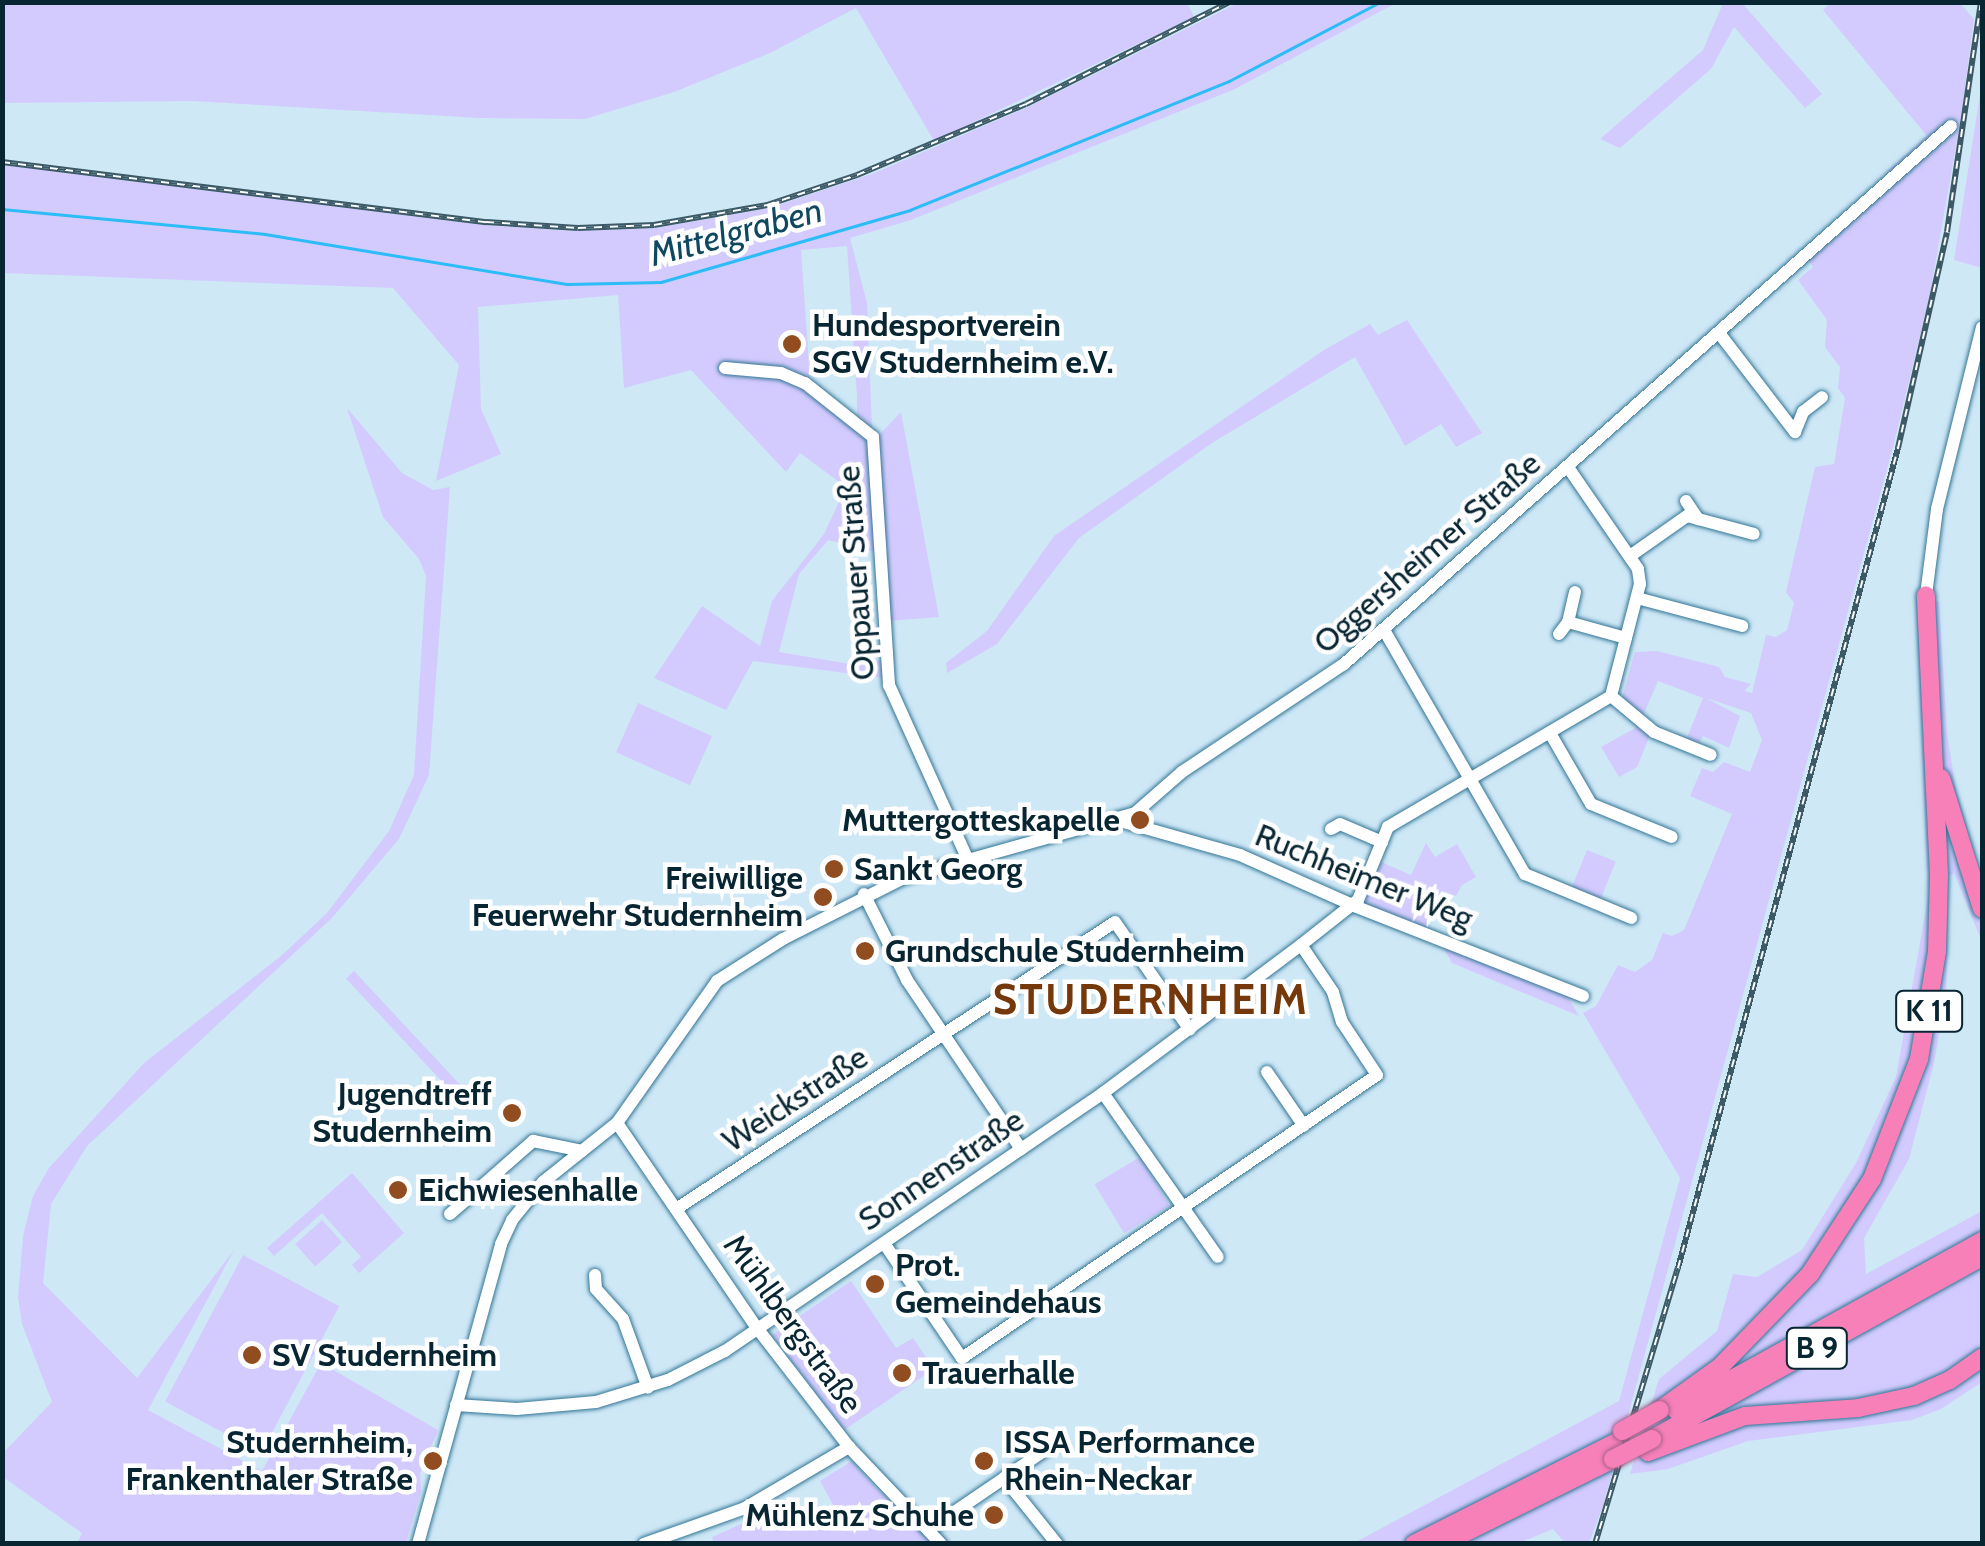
<!DOCTYPE html>
<html>
<head>
<meta charset="utf-8">
<style>
	body { margin:0 }
	#map { position:relative; width:1985px; height:1546px; overflow:hidden; background:#cee8f6; font-family:Cabin,sans-serif }
	div>[style] { position:absolute }
	[style*='--x'] { left:calc(var(--x)*1px); top:calc(var(--y)*1px); width:calc(var(--w)*1px); rotate:calc(var(--a)*1deg) }
	.green>* { inset:0; background:#d3cbfe; transform-origin:0 0 }
	.stream>* { height:2.5px; margin:-1.25px; padding:0 1.25px; transform-origin:1.25px; border-radius:1.25px; background:#2cbcf7 }
	.roads { filter:drop-shadow(0 0 2px #327595) drop-shadow(0 0 2px #327595) }
	.minor>* { height:12px; margin:-6px; padding:0 6px; transform-origin:6px; border-radius:6px; background:#fff }
	.highway>* { height:18px; margin:-9px; padding:0 9px; transform-origin:9px; border-radius:9px; background:#f780b9 }
	.rail>* { height:6px; margin-top:-3px; transform-origin:0; background:repeating-linear-gradient(90deg,#fff 0 8px,#3c5966 0 16px); box-sizing:border-box; border-block:2px solid #3c5966 }
	.bridges { filter:drop-shadow(0 0 2px #a3608a) drop-shadow(0 0 2px #a3608a) }
	.highway-bridge>* { height:18px; margin:-9px; padding:0 9px; transform-origin:9px; border-radius:9px; background:#f780b9 }
	.dots>* { width:28px; height:28px; translate:-50% -50%; box-sizing:border-box; border:5px solid #fff; border-radius:50% }
	span { translate:-50% -50%; white-space:nowrap; text-align:center; line-height:1.15; -webkit-text-stroke:9px #fff; paint-order:stroke }
	.shield-label span { padding:2px 8px; background:#fff; border:2px solid; border-radius:8px; -webkit-text-stroke-width:0 }
	.shield-label { font-size:30px; color:#082532; font-weight:700 }
	.poi-label { font-size:32px; color:#082532; font-weight:700 }
	.left { translate:0 -50%; text-align:left }
	.right { translate:-100% -50%; text-align:right }
	.street-label { font-size:32px; color:#082532 }
	.water-label { font-size:35px; color:#104860; font-style:italic }
	.district-label { font-size:42px; color:#74380a; font-weight:700; letter-spacing:2.5px }
	.frame { position:absolute; inset:0; border:5px solid #082532; pointer-events:none }
</style>
</head>
<body>
<div id="map">
	<div class="green">
		<div style="clip-path:polygon(1187px 2px,1194px 17px,934px 141px,856px 8px,770px 53px,674px 92px,585px 119px,480px 118px,192px 101px,3px 103px,3px 3px)"></div>
		<div style="clip-path:polygon(evenodd,1238px 3px,1396px 3px,1235px 89px,911px 220px,850px 238px,867px 303px,877px 552px,828px 540px,799px 574px,779px 652px,850px 664px,884px 660px,885px 678px,753px 661px,726px 710px,654px 678px,702px 606px,760px 646px,772px 601px,824px 534px,846px 487px,800px 453px,786px 472px,691px 370px,624px 388px,618px 295px,478px 307px,481px 409px,501px 454px,436px 481px,459px 365px,393px 288px,3px 273px,3px 165px,486px 225px,571px 231px,656px 228px,769px 208px,872px 174px,1028px 107px,1238px 3px,847px 246px,857px 396px,857px 417px,810px 379px,801px 250px,847px 246px)"></div>
		<div style="clip-path:polygon(1723px 3px,1742px 3px,1822px 94px,1805px 108px,1734px 27px,1711px 69px,1620px 148px,1600px 139px,1703px 50px)"></div>
		<div style="clip-path:polygon(1830px 3px,1960px 3px,1974px 19px,1961px 118px,1929px 299px,1893px 447px,1604px 1503px,1589px 1543px,1565px 1543px,1553px 1529px,1519px 1543px,1352px 1544px,1619px 1401px,1680px 1178px,1583px 1013px,1596px 1006px,1618px 965px,1635px 972px,1652px 960px,1663px 933px,1672px 936px,1684px 930px,1732px 814px,1690px 796px,1702px 768px,1713px 772px,1724px 762px,1750px 772px,1762px 740px,1751px 713px,1706px 698px,1740px 716px,1729px 748px,1703px 736px,1698px 745px,1686px 740px,1703px 698px,1658px 681px,1643px 716px,1622px 698px,1635px 652px,1657px 651px,1719px 667px,1725px 677px,1751px 684px,1744px 691px,1752px 693px,1766px 635px,1776px 637px,1787px 630px,1794px 603px,1786px 592px,1815px 467px,1834px 464px,1845px 398px,1838px 388px,1840px 367px,1825px 347px,1827px 320px,1798px 280px,1813px 267px,1808px 260px,1890px 187px,1887px 171px,1927px 136px,1823px 10px)"></div>
		<div style="clip-path:polygon(1982px 82px,1982px 268px,1954px 260px)"></div>
		<div style="clip-path:polygon(1407px 320px,1482px 433px,1456px 447px,1441px 424px,1405px 446px,1355px 357px,1212px 443px,1079px 538px,997px 644px,947px 673px,946px 663px,987px 631px,1054px 536px,1324px 350px,1370px 324px,1378px 335px)"></div>
		<div style="clip-path:polygon(347px 408px,402px 473px,433px 490px,450px 487px,429px 775px,399px 839px,332px 918px,87px 1146px,51px 1204px,43px 1283px,137px 1378px,234px 1250px,148px 1410px,262px 1471px,321px 1363px,438px 1430px,420px 1473px,421px 1492px,406px 1543px,77px 1543px,82px 1533px,3px 1477px,3px 1453px,52px 1402px,22px 1324px,18px 1297px,23px 1236px,33px 1196px,49px 1168px,144px 1063px,281px 956px,327px 913px,389px 831px,414px 775px,426px 576px,419px 559px,383px 517px)"></div>
		<div style="clip-path:polygon(901px 412px,939px 617px,889px 621px,877px 437px)"></div>
		<div style="clip-path:polygon(1916px 600px,1939px 602px,1947px 733px,1955px 784px,1982px 882px,1982px 942px,1954px 873px,1949px 876px,1946px 996px,1934px 1063px,1909px 1159px,1864px 1238px,1866px 1274px,1982px 1211px,1982px 1382px,1941px 1409px,1912px 1420px,1748px 1441px,1668px 1469px,1630px 1474px,1659px 1379px,1717px 1331px,1733px 1274px,1757px 1277px,1802px 1250px,1856px 1163px,1896px 1077px,1928px 898px)"></div>
		<div style="left:638px;top:703px;width:81px;height:54px;rotate:24deg"></div>
		<div style="clip-path:polygon(1639px 726px,1650px 735px,1637px 767px,1619px 777px,1601px 747px)"></div>
		<div style="clip-path:polygon(1426px 843px,1435px 857px,1457px 844px,1476px 877px,1462px 885px,1456px 896px,1441px 891px,1425px 931px,1363px 905px,1381px 862px,1411px 875px)"></div>
		<div style="left:1587px;top:850px;width:31px;height:42px;rotate:22deg"></div>
		<div style="clip-path:polygon(1440px 942px,1566px 994px,1579px 1016px,1452px 963px)"></div>
		<div style="left:354px;top:971px;width:175px;height:11px;rotate:47deg"></div>
		<div style="left:1140px;top:1157px;width:57px;height:53px;rotate:59deg"></div>
		<div style="clip-path:polygon(352px 1173px,404px 1233px,359px 1273px,352px 1265px,361px 1257px,322px 1213px,274px 1256px,267px 1248px)"></div>
		<div style="left:322px;top:1220px;width:30px;height:36px;rotate:48deg"></div>
		<div style="left:243px;top:1255px;width:109px;height:166px;rotate:28deg"></div>
		<div style="clip-path:polygon(851px 1281px,896px 1348px,913px 1338px,934px 1369px,844px 1430px,772px 1335px)"></div>
		<div style="clip-path:polygon(852px 1461px,881px 1493px,893px 1485px,950px 1543px,714px 1544px,712px 1537px,788px 1503px,802px 1527px,835px 1508px,820px 1481px)"></div>
	</div>
	<div class="stream">
		<div style="--x:2;--y:209;--w:264;--a:5.4"></div>
		<div style="--x:265;--y:234;--w:307;--a:9.4"></div>
		<div style="--x:568;--y:284;--w:93;--a:-1.2"></div>
		<div style="--x:661;--y:282;--w:259;--a:-16.1"></div>
		<div style="--x:910;--y:210;--w:344;--a:-22"></div>
		<div style="--x:1229;--y:81;--w:170;--a:-27.6"></div>
	</div>
	<div class="roads">
		<div class="minor">
			<div style="--x:1719;--y:333;--w:125;--a:52.5"></div>
			<div style="--x:725;--y:368;--w:56;--a:5.1"></div>
			<div style="--x:781;--y:373;--w:26;--a:23"></div>
			<div style="--x:805;--y:383;--w:87;--a:38.5"></div>
			<div style="--x:873;--y:437;--w:249;--a:86.3"></div>
			<div style="--x:889;--y:685;--w:190;--a:65.7"></div>
			<div style="--x:1795;--y:432;--w:22;--a:-68"></div>
			<div style="--x:1803;--y:412;--w:24;--a:-38"></div>
			<div style="--x:1686;--y:501;--w:22;--a:56"></div>
			<div style="--x:1630;--y:556;--w:70;--a:-35.1"></div>
			<div style="--x:1687;--y:516;--w:69;--a:15"></div>
			<div style="--x:1575;--y:592;--w:31;--a:103"></div>
			<div style="--x:1568;--y:622;--w:60;--a:15.4"></div>
			<div style="--x:1926;--y:595;--w:87;--a:-82.7"></div>
			<div style="--x:1937;--y:509;--w:187;--a:-76.1"></div>
			<div style="--x:1637;--y:598;--w:109;--a:14.9"></div>
			<div style="--x:1384;--y:630;--w:282;--a:60"></div>
			<div style="--x:1525;--y:874;--w:115;--a:22.5"></div>
			<div style="--x:1559;--y:634;--w:15;--a:-53"></div>
			<div style="--x:1611;--y:696;--w:56;--a:39.9"></div>
			<div style="--x:1654;--y:732;--w:61;--a:22"></div>
			<div style="--x:1550;--y:733;--w:82;--a:60"></div>
			<div style="--x:1591;--y:804;--w:87;--a:22.2"></div>
			<div style="--x:1120;--y:821;--w:125;--a:15.8"></div>
			<div style="--x:1240;--y:855;--w:128;--a:24"></div>
			<div style="--x:1357;--y:907;--w:243;--a:21.5"></div>
			<div style="--x:1331;--y:829;--w:10;--a:-29"></div>
			<div style="--x:1340;--y:824;--w:46;--a:23.2"></div>
			<div style="--x:864;--y:894;--w:96;--a:63.4"></div>
			<div style="--x:907;--y:980;--w:204;--a:56"></div>
			<div style="--x:1267;--y:1072;--w:65;--a:55.6"></div>
			<div style="--x:1103;--y:1093;--w:200;--a:55"></div>
			<div style="--x:617;--y:1123;--w:248;--a:55.7"></div>
			<div style="--x:757;--y:1328;--w:150;--a:52.3"></div>
			<div style="--x:849;--y:1447;--w:134;--a:46.5"></div>
			<div style="--x:676;--y:1209;--w:524;--a:-33.17"></div>
			<div style="--x:1115;--y:922;--w:131;--a:55.2"></div>
			<div style="--x:450;--y:1214;--w:111;--a:-41.3"></div>
			<div style="--x:533;--y:1141;--w:50;--a:11.5"></div>
			<div style="--x:884;--y:1243;--w:139;--a:55.9"></div>
			<div style="--x:962;--y:1358;--w:502;--a:-34.29"></div>
			<div style="--x:1377;--y:1075;--w:64;--a:-123.4"></div>
			<div style="--x:1342;--y:1022;--w:31;--a:-107"></div>
			<div style="--x:1333;--y:992;--w:57;--a:-124.2"></div>
			<div style="--x:595;--y:1275;--w:14;--a:86"></div>
			<div style="--x:596;--y:1289;--w:40;--a:48"></div>
			<div style="--x:623;--y:1319;--w:73;--a:70.1"></div>
			<div style="--x:456;--y:1405;--w:61;--a:3.8"></div>
			<div style="--x:517;--y:1409;--w:79;--a:-5.1"></div>
			<div style="--x:596;--y:1402;--w:75;--a:-17"></div>
			<div style="--x:668;--y:1380;--w:64;--a:-27"></div>
			<div style="--x:725;--y:1351;--w:458;--a:-34.3"></div>
			<div style="--x:1103;--y:1093;--w:247;--a:-36.8"></div>
			<div style="--x:1301;--y:945;--w:73;--a:-38.3"></div>
			<div style="--x:1358;--y:900;--w:79;--a:-67.7"></div>
			<div style="--x:1388;--y:827;--w:259;--a:-30.4"></div>
			<div style="--x:1611;--y:696;--w:116;--a:-75.5"></div>
			<div style="--x:1640;--y:584;--w:15;--a:-98"></div>
			<div style="--x:1638;--y:569;--w:124;--a:-124.5"></div>
			<div style="--x:1004;--y:1478;--w:85;--a:51.2"></div>
			<div style="--x:928;--y:1530;--w:156;--a:-34.3"></div>
			<div style="--x:418;--y:1544;--w:311;--a:-74.5"></div>
			<div style="--x:501;--y:1244;--w:26;--a:-65"></div>
			<div style="--x:512;--y:1220;--w:49;--a:-50.8"></div>
			<div style="--x:543;--y:1182;--w:95;--a:-38.6"></div>
			<div style="--x:617;--y:1123;--w:174;--a:-54.8"></div>
			<div style="--x:717;--y:981;--w:78;--a:-32.5"></div>
			<div style="--x:783;--y:939;--w:136;--a:-26.8"></div>
			<div style="--x:904;--y:878;--w:240;--a:-15.7"></div>
			<div style="--x:1135;--y:813;--w:62;--a:-41.1"></div>
			<div style="--x:1182;--y:772;--w:195;--a:-33.7"></div>
			<div style="--x:1344;--y:664;--w:811;--a:-41.55"></div>
			<div style="--x:644;--y:1544;--w:107;--a:-19.6"></div>
			<div style="--x:745;--y:1508;--w:121;--a:-30.4"></div>
		</div>
		<div class="highway">
			<div style="--x:1941;--y:778;--w:137;--a:72.6"></div>
			<div style="--x:1660;--y:1410;--w:74;--a:-35.6"></div>
			<div style="--x:1720;--y:1367;--w:129;--a:-45.9"></div>
			<div style="--x:1810;--y:1274;--w:113;--a:-56.9"></div>
			<div style="--x:1872;--y:1179;--w:129;--a:-68.6"></div>
			<div style="--x:1919;--y:1059;--w:109;--a:-80.5"></div>
			<div style="--x:1937;--y:951;--w:76;--a:-88.5"></div>
			<div style="--x:1939;--y:875;--w:280;--a:-92.7"></div>
			<div style="--x:1676;--y:1410;--w:350;--a:-28.9"></div>
			<div style="--x:1652;--y:1439;--w:377;--a:-28.9"></div>
			<div style="--x:1648;--y:1452;--w:103;--a:-20.4"></div>
			<div style="--x:1745;--y:1416;--w:113;--a:-4"></div>
			<div style="--x:1858;--y:1408;--w:57;--a:-12.1"></div>
			<div style="--x:1914;--y:1396;--w:39;--a:-24"></div>
			<div style="--x:1950;--y:1380;--w:39;--a:-35"></div>
			<div style="--x:1414;--y:1544;--w:229;--a:-26.7"></div>
			<div style="--x:1442;--y:1544;--w:191;--a:-26.4"></div>
		</div>
	</div>
	<div class="rail">
		<div style="--x:2;--y:162;--w:488;--a:7.1"></div>
		<div style="--x:486;--y:222;--w:92;--a:3.7"></div>
		<div style="--x:578;--y:228;--w:76;--a:-2.3"></div>
		<div style="--x:654;--y:225;--w:115;--a:-10"></div>
		<div style="--x:767;--y:205;--w:95;--a:-18.4"></div>
		<div style="--x:857;--y:175;--w:183;--a:-22.8"></div>
		<div style="--x:1026;--y:104;--w:228;--a:-26.6"></div>
		<div style="--x:1595;--y:1544;--w:288;--a:-73.3"></div>
		<div style="--x:1678;--y:1268;--w:849;--a:-74.98"></div>
		<div style="--x:1898;--y:448;--w:221;--a:-77.2"></div>
		<div style="--x:1947;--y:232;--w:232;--a:-81.6"></div>
	</div>
	<div class="bridges">
		<div class="highway-bridge">
			<div style="--x:1622;--y:1431;--w:43;--a:-28.9"></div>
			<div style="--x:1613;--y:1459;--w:44;--a:-27.1"></div>
		</div>
	</div>
	<div class="dots">
		<div style="left:792px;top:344px;background:#914d1f"></div>
		<div style="left:1140px;top:820px;background:#914d1f"></div>
		<div style="left:834px;top:869px;background:#914d1f"></div>
		<div style="left:823px;top:897px;background:#914d1f"></div>
		<div style="left:865px;top:951px;background:#914d1f"></div>
		<div style="left:512px;top:1113px;background:#914d1f"></div>
		<div style="left:398px;top:1190px;background:#914d1f"></div>
		<div style="left:875px;top:1284px;background:#914d1f"></div>
		<div style="left:252px;top:1355px;background:#914d1f"></div>
		<div style="left:902px;top:1373px;background:#914d1f"></div>
		<div style="left:433px;top:1461px;background:#914d1f"></div>
		<div style="left:984px;top:1461px;background:#914d1f"></div>
		<div style="left:994px;top:1515px;background:#914d1f"></div>
	</div>
	<div class="shield-label">
		<span style="left:1929px;top:1011px">K 11</span>
		<span style="left:1817px;top:1348px">B 9</span>
	</div>
	<div class="poi-label">
		<span class="left" style="left:812px;top:344px">Hundesportverein<br>SGV Studernheim e.V.</span>
		<span class="right" style="left:1120px;top:820px">Muttergotteskapelle</span>
		<span class="left" style="left:854px;top:869px">Sankt Georg</span>
		<span class="right" style="left:803px;top:897px">Freiwillige<br>Feuerwehr Studernheim</span>
		<span class="left" style="left:885px;top:951px">Grundschule Studernheim</span>
		<span class="right" style="left:492px;top:1113px">Jugendtreff<br>Studernheim</span>
		<span class="left" style="left:418px;top:1190px">Eichwiesenhalle</span>
		<span class="left" style="left:895px;top:1284px">Prot.<br>Gemeindehaus</span>
		<span class="left" style="left:272px;top:1355px">SV Studernheim</span>
		<span class="left" style="left:922px;top:1373px">Trauerhalle</span>
		<span class="right" style="left:413px;top:1461px">Studernheim,<br>Frankenthaler Straße</span>
		<span class="left" style="left:1004px;top:1461px">ISSA Performance<br>Rhein-Neckar</span>
		<span class="right" style="left:974px;top:1515px">Mühlenz Schuhe</span>
	</div>
	<div class="street-label">
		<span style="left:1427px;top:553px;rotate:-41deg">Oggersheimer Straße</span>
		<span style="left:856px;top:573px;rotate:-94deg">Oppauer Straße</span>
		<span style="left:1364px;top:877px;rotate:22deg">Ruchheimer Weg</span>
		<span style="left:795px;top:1099px;rotate:-33deg">Weickstraße</span>
		<span style="left:941px;top:1170px;rotate:-34deg">Sonnenstraße</span>
		<span style="left:793px;top:1324px;rotate:54deg">Mühlbergstraße</span>
	</div>
	<div class="water-label">
		<span style="left:736px;top:232px;rotate:-15deg">Mittelgraben</span>
	</div>
	<div class="district-label">
		<span style="left:1151px;top:999px">STUDERNHEIM</span>
	</div>
	<div class="frame"></div>
</div>
</body>
</html>
